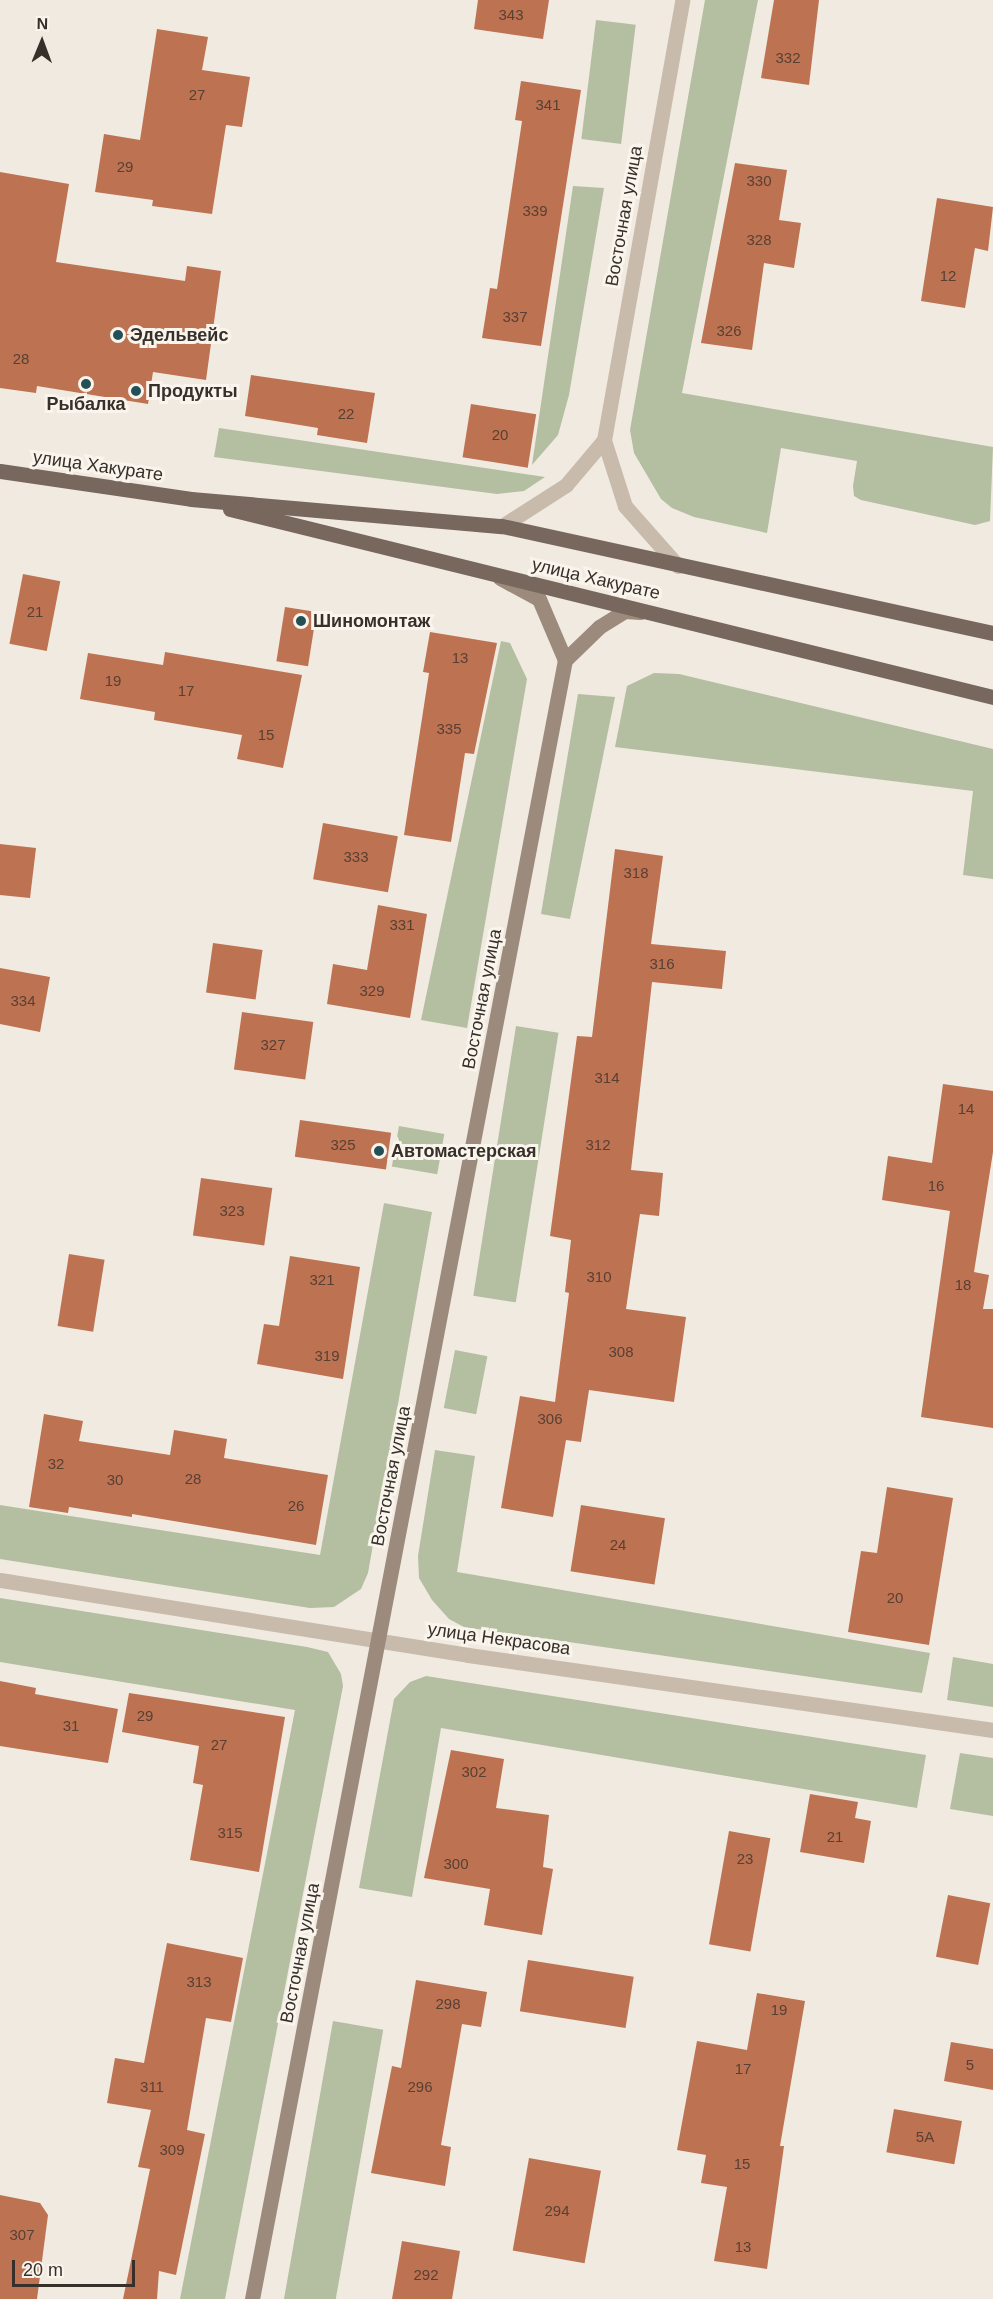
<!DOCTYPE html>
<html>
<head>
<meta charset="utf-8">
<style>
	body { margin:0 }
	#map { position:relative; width:993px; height:2299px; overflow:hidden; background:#f1eae0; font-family:Helvetica,sans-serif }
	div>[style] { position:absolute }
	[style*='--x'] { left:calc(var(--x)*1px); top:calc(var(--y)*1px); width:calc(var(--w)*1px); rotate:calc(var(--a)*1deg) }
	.green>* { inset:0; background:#b3bfa0; transform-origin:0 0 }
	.building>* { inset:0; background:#bd7252; transform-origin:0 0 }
	.street>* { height:15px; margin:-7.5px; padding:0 7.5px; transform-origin:7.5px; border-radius:7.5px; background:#c9bbac }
	.secondary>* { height:15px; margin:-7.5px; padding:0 7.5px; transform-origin:7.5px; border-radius:7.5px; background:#9c8a7d }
	.primary>* { height:15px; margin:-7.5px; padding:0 7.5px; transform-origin:7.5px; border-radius:7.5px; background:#78675d }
	.dots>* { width:16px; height:16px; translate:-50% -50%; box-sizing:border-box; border:3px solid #f9f4ec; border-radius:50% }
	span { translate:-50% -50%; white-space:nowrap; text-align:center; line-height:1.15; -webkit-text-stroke:6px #f9f4ec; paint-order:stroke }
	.number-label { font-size:15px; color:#584034 }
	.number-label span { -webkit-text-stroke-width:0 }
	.street-label { font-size:18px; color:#372f2a }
	.poi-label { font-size:18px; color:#372f2a; font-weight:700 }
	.left { translate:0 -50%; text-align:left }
	.north { position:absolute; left:12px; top:12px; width:60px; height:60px; -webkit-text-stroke:4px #f9f4ec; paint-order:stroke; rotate:1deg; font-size:16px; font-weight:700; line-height:24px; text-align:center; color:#372f2a }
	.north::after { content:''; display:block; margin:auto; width:21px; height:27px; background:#372f2a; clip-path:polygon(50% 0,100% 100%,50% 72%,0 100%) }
	.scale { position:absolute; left:12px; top:2260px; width:123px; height:27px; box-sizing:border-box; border:3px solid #372f2a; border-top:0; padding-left:8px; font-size:18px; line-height:21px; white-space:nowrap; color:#372f2a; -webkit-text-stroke:4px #f9f4ec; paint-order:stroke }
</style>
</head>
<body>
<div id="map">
	<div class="green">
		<div style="clip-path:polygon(705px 0,758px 0,682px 393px,993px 447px,990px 521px,975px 525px,861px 500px,854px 496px,853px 486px,857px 461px,781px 448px,767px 533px,694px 517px,672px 508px,661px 499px,634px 453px,630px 430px)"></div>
		<div style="left:596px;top:20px;width:40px;height:120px;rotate:7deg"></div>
		<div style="clip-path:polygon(573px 186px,604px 188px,569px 395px,558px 435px,532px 465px)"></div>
		<div style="clip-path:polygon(219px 428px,545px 477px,524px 491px,497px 494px,214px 457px)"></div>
		<div style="clip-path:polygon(501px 641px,510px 643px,527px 679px,467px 1028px,421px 1020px)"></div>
		<div style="clip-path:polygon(654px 673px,679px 674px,993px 749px,993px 879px,963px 875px,973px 791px,615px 747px,627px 686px)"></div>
		<div style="clip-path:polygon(578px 694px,615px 697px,570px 919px,541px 914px)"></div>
		<div style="left:516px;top:1026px;width:43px;height:273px;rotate:9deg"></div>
		<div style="left:399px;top:1126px;width:46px;height:41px;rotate:10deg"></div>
		<div style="clip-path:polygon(384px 1203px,432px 1212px,368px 1573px,361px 1589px,334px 1607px,310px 1608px,0 1559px,0 1505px,320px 1555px)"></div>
		<div style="left:455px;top:1350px;width:33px;height:59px;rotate:11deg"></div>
		<div style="clip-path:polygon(435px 1450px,475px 1456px,457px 1572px,930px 1653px,922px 1693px,464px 1627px,449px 1619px,432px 1600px,419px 1578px,418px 1556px)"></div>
		<div style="clip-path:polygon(0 1598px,307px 1647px,328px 1652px,341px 1674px,343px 1686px,225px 2299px,180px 2299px,295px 1710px,0 1662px)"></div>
		<div style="clip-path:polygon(953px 1657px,993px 1664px,993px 1707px,947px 1700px)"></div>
		<div style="clip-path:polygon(426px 1676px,926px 1755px,917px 1808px,441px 1728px,412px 1897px,359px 1888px,394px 1699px,410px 1682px)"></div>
		<div style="clip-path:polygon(960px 1753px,993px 1758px,993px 1816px,950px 1809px)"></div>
		<div style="left:333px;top:2021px;width:51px;height:283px;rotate:10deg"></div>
	</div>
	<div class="building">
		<div style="clip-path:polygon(478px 0,549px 0,543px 39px,474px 29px)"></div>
		<div style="clip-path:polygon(774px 0,819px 0,809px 85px,761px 78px)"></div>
		<div style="clip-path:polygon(157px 29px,208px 37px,202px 70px,250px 77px,242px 127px,226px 125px,212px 214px,152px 206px,153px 200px,95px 192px,104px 134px,140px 140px)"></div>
		<div style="clip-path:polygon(521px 81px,581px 90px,541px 346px,482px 338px,490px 288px,497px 289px,522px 121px,515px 120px)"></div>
		<div style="clip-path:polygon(735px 163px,787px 170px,779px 220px,801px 223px,794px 268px,764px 263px,752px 350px,701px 343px)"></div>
		<div style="clip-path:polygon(0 172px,69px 184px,56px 262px,185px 281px,187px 266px,221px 271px,206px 380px,153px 372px,148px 404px,37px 386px,36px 393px,0 388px)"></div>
		<div style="clip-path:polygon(937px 198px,993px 207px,988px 251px,975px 248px,965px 308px,921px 301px)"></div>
		<div style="clip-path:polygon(251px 375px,375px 393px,367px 443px,317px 435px,318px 428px,245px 416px)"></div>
		<div style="left:471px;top:404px;width:66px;height:54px;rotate:9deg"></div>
		<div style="left:23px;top:574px;width:38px;height:71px;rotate:11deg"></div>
		<div style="left:285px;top:607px;width:32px;height:55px;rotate:9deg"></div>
		<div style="clip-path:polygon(430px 632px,497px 643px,474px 754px,465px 753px,451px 842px,404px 835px,429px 673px,423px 672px)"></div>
		<div style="clip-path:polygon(165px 652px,302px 675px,283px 768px,237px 759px,242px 735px,154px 720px,155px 712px,80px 699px,88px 653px,163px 665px)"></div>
		<div style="left:323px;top:823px;width:76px;height:57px;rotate:10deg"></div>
		<div style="clip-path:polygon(0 844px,36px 848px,30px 898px,0 895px)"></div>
		<div style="clip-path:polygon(615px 849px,663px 856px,651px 944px,726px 951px,722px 989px,652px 982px,631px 1170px,663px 1173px,659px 1216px,640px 1214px,626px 1309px,686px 1317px,674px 1402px,589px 1390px,581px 1442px,566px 1440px,553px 1517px,501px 1508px,520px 1396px,555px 1402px,569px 1293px,565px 1292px,571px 1240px,550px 1236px,577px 1036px,592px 1037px)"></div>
		<div style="clip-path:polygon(378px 905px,427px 914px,410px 1018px,327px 1004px,333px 964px,367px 970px)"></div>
		<div style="left:213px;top:943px;width:50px;height:50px;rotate:8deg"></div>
		<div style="clip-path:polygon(0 968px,50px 977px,40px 1032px,0 1024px)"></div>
		<div style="left:242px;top:1012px;width:72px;height:58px;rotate:8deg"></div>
		<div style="clip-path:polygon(943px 1084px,993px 1091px,993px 1152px,974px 1272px,989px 1275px,983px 1309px,993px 1309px,993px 1428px,921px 1417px,950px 1211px,882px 1200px,888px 1156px,932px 1163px)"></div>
		<div style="left:300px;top:1120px;width:92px;height:37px;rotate:8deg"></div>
		<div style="left:201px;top:1178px;width:72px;height:58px;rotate:8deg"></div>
		<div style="left:69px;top:1254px;width:36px;height:73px;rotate:9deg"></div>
		<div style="clip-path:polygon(290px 1256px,360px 1267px,343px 1379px,257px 1364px,264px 1324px,279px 1326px)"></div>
		<div style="clip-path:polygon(44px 1414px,83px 1421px,79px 1441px,170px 1455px,174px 1430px,227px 1439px,224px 1458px,328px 1475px,316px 1545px,132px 1514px,132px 1517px,69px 1507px,68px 1513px,29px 1507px)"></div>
		<div style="clip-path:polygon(887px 1487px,953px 1498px,929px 1645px,848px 1632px,861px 1551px,877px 1553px)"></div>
		<div style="left:581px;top:1505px;width:85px;height:67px;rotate:9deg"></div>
		<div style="clip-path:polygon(0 1681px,36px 1688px,35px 1694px,118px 1709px,108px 1763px,0 1746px)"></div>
		<div style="clip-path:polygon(129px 1693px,285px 1717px,259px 1872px,190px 1860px,203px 1785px,193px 1783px,199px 1746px,122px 1732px)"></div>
		<div style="clip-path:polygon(451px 1750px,504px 1759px,496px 1808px,549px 1815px,543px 1867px,553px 1869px,542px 1935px,484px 1925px,490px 1889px,424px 1878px)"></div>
		<div style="clip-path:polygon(810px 1794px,858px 1802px,855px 1818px,871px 1821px,864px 1863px,800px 1852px)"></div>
		<div style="left:729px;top:1831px;width:42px;height:115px;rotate:10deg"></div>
		<div style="left:948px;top:1895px;width:43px;height:63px;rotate:11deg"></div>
		<div style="clip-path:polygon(167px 1943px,243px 1958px,231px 2022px,206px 2018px,187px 2130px,205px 2134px,176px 2275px,159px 2271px,157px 2299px,123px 2299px,150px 2169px,138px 2167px,151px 2110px,107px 2103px,115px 2058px,144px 2063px)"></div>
		<div style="left:528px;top:1960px;width:107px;height:52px;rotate:9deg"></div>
		<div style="clip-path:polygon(416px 1980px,487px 1992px,481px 2027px,462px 2024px,441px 2145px,451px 2147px,445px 2186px,371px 2173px,392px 2066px,401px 2068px)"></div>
		<div style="clip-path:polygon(757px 1993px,805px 2001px,780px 2146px,784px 2146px,767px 2269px,714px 2261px,727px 2187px,701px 2183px,706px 2155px,677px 2150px,697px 2041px,747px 2050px)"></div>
		<div style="clip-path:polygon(951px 2042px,993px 2049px,993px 2090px,944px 2081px)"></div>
		<div style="left:894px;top:2109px;width:69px;height:44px;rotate:10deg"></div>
		<div style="left:529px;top:2158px;width:73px;height:94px;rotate:10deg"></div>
		<div style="clip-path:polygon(0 2195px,40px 2203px,48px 2215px,37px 2299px,0 2299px)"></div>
		<div style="clip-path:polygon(402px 2241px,460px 2251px,452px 2299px,392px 2299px)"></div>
	</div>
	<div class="street">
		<div style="--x:502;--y:526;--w:76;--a:-32.6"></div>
		<div style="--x:566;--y:485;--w:59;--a:-49.8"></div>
		<div style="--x:678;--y:566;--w:80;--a:-131.5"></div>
		<div style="--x:625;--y:506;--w:69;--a:-107.7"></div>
		<div style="--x:604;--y:440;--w:447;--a:-79.9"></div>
		<div style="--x:0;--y:1580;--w:474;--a:9.1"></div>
		<div style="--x:468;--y:1655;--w:530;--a:8.13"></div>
	</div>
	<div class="secondary">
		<div style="--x:500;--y:578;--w:44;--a:28.3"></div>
		<div style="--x:539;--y:599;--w:66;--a:66.9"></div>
		<div style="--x:565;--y:660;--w:47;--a:-44.1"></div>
		<div style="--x:599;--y:627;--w:31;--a:-32"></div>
		<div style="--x:625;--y:611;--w:15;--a:4"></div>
		<div style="--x:252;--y:2299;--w:1669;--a:-79.19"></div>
	</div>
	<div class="primary">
		<div style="--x:0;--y:471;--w:193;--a:8.3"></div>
		<div style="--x:191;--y:499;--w:312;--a:5"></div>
		<div style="--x:502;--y:526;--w:503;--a:12.29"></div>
		<div style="--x:230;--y:509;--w:786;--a:13.84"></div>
	</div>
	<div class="dots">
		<div style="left:118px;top:335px;background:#235056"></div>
		<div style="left:86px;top:384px;background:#235056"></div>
		<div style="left:136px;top:391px;background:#235056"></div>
		<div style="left:301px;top:621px;background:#235056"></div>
		<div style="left:379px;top:1151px;background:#235056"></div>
	</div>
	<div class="number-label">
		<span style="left:511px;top:15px">343</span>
		<span style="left:788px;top:58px">332</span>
		<span style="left:197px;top:95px">27</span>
		<span style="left:548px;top:105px">341</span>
		<span style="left:125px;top:167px">29</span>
		<span style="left:759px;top:181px">330</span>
		<span style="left:535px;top:211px">339</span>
		<span style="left:759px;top:240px">328</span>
		<span style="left:948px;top:276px">12</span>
		<span style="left:515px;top:317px">337</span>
		<span style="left:729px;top:331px">326</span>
		<span style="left:21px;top:359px">28</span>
		<span style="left:346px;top:414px">22</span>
		<span style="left:500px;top:435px">20</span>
		<span style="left:35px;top:612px">21</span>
		<span style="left:460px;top:658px">13</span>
		<span style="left:113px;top:681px">19</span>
		<span style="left:186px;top:691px">17</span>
		<span style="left:449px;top:729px">335</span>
		<span style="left:266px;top:735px">15</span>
		<span style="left:356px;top:857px">333</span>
		<span style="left:636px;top:873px">318</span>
		<span style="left:402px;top:925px">331</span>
		<span style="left:662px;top:964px">316</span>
		<span style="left:372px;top:991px">329</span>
		<span style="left:23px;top:1001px">334</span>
		<span style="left:273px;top:1045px">327</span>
		<span style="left:607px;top:1078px">314</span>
		<span style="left:966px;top:1109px">14</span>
		<span style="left:343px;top:1145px">325</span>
		<span style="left:598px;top:1145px">312</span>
		<span style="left:936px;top:1186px">16</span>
		<span style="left:232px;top:1211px">323</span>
		<span style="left:599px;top:1277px">310</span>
		<span style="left:322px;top:1280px">321</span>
		<span style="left:963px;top:1285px">18</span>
		<span style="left:621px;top:1352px">308</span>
		<span style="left:327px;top:1356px">319</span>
		<span style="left:550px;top:1419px">306</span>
		<span style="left:56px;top:1464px">32</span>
		<span style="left:193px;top:1479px">28</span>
		<span style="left:115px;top:1480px">30</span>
		<span style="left:296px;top:1506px">26</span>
		<span style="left:618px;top:1545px">24</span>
		<span style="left:895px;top:1598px">20</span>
		<span style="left:145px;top:1716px">29</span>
		<span style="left:71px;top:1726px">31</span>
		<span style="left:219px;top:1745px">27</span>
		<span style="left:474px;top:1772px">302</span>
		<span style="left:230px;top:1833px">315</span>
		<span style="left:835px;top:1837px">21</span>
		<span style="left:745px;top:1859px">23</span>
		<span style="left:456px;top:1864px">300</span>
		<span style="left:199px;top:1982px">313</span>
		<span style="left:448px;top:2004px">298</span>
		<span style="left:779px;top:2010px">19</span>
		<span style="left:970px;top:2065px">5</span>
		<span style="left:743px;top:2069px">17</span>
		<span style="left:152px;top:2087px">311</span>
		<span style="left:420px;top:2087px">296</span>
		<span style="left:925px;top:2137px">5А</span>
		<span style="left:172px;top:2150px">309</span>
		<span style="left:742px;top:2164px">15</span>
		<span style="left:557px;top:2211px">294</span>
		<span style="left:22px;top:2235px">307</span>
		<span style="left:743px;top:2247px">13</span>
		<span style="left:426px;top:2275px">292</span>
	</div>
	<div class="street-label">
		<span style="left:624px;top:216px;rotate:-80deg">Восточная улица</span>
		<span style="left:98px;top:466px;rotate:8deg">улица Хакурате</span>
		<span style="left:596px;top:579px;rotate:13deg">улица Хакурате</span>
		<span style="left:482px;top:999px;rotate:-79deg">Восточная улица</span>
		<span style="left:391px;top:1476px;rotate:-79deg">Восточная улица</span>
		<span style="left:499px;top:1639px;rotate:8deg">улица Некрасова</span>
		<span style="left:300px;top:1953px;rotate:-79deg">Восточная улица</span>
	</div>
	<div class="poi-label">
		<span class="left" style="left:130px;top:335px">Эдельвейс</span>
		<span class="left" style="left:148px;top:391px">Продукты</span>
		<span style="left:86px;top:404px">Рыбалка</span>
		<span class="left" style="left:313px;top:621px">Шиномонтаж</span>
		<span class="left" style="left:391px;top:1151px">Автомастерская</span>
	</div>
	<div class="north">N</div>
	<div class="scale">20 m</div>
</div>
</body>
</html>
